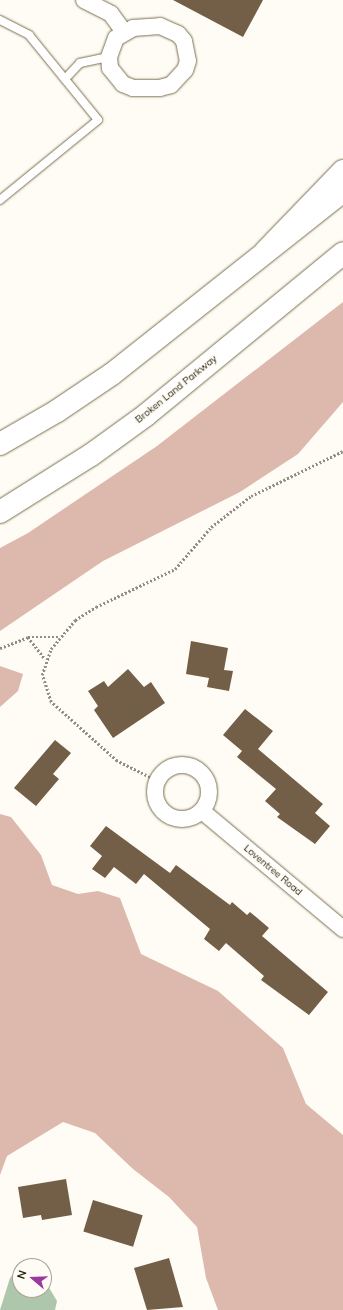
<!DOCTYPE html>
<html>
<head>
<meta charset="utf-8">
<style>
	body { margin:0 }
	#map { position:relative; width:343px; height:1310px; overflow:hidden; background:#fefcf4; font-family:Mulish,sans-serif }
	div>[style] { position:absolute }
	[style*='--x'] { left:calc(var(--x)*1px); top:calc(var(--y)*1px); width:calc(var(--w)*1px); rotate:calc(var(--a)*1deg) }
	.forest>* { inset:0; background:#dcb9ac }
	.water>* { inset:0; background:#aec6ac }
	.building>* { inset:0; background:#735e47; transform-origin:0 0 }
	.path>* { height:2.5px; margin-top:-1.25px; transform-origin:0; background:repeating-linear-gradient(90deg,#908d82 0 2px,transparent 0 4px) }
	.roads { filter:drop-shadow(0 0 1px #7a6f4e) drop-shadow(0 0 1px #7a6f4e) }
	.lane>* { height:8px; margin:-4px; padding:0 4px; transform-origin:4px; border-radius:4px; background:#fff }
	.street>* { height:16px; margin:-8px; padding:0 8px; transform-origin:8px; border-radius:8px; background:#fff }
	.street>.ring { margin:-8px; padding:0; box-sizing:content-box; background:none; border:16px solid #fff; border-radius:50% }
	.primary>* { height:22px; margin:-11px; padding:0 11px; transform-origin:11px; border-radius:11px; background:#fff }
	.highway>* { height:22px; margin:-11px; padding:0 11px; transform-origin:11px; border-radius:11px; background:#fff }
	span { translate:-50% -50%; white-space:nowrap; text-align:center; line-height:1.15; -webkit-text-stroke:4px #fefcf4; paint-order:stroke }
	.street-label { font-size:10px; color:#211d0f }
	.north { position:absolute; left:12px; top:1258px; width:40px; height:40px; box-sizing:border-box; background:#fefcf4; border:1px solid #a6a398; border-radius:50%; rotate:289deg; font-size:11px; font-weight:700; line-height:16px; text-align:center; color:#211d0f }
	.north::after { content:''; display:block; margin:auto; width:14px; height:18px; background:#9b39a0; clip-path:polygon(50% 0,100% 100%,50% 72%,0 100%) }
</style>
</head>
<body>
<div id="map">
	<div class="forest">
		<div style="clip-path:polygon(343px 302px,343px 402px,298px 454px,240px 492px,103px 561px,0 631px,0 548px,28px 533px,157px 446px)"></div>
		<div style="clip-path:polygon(0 666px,23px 674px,18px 691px,0 707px)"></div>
		<div style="clip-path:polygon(0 814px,11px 817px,41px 855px,52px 885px,78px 894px,98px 891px,120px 898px,141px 954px,218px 991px,283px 1048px,306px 1104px,343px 1135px,343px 1310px,218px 1310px,206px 1278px,197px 1227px,169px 1197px,133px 1169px,95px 1133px,63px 1122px,7px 1156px,0 1175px)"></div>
	</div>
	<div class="water">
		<div style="clip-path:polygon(16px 1271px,20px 1271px,20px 1290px,44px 1290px,44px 1283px,48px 1286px,57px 1301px,55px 1310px,0 1310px,10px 1278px)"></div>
	</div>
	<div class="building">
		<div style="clip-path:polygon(173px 0,263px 0,243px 37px)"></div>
		<div style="clip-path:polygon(191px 641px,228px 648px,224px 670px,233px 671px,229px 691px,207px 687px,209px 678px,186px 674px)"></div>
		<div style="clip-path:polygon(128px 669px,144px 687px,151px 682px,165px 703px,113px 738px,94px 710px,98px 706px,88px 691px,104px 681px,108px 687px)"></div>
		<div style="clip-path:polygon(245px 709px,273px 731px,258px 749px,323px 804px,315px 813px,330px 826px,315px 844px,277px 817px,280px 814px,265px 801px,276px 789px,237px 757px,242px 751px,223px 735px)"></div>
		<div style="clip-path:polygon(55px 740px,71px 753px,53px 774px,59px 779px,36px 806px,14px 788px)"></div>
		<div style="clip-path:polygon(106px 826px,170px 873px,176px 865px,230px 905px,232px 902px,247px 915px,250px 912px,269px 928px,262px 936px,328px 992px,309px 1015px,261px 980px,264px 976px,226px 943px,219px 951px,204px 939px,210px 929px,144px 874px,136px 884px,114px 867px,105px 878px,92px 869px,102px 856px,90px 846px)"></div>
		<div style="clip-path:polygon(66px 1179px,72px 1215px,42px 1220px,41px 1215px,23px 1218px,18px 1187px)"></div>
		<div style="left:93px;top:1200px;width:52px;height:33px;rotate:17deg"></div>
		<div style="clip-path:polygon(169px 1258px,183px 1307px,147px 1310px,134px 1268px)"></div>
	</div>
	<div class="path">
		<div style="--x:28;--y:637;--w:28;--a:52"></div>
		<div style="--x:0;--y:648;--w:30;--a:-21"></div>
		<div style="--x:28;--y:637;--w:30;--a:0"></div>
		<div style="--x:157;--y:781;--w:45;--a:-153.4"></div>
		<div style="--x:117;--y:761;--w:89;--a:-138.2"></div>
		<div style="--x:51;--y:702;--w:28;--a:-108"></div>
		<div style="--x:42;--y:675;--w:28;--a:-71"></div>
		<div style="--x:51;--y:649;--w:38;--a:-50"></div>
		<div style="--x:75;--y:620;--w:25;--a:-32"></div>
		<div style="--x:96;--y:607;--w:88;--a:-25.7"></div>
		<div style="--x:175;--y:569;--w:55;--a:-49.4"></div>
		<div style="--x:211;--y:527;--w:51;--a:-37.8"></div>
		<div style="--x:251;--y:496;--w:102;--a:-26.1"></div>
	</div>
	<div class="roads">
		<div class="lane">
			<div style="--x:0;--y:20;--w:33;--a:27"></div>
			<div style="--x:29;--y:35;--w:109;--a:50.9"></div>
			<div style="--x:98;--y:120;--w:127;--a:140.8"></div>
			<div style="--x:65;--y:79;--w:22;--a:-47"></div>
			<div style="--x:80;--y:63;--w:30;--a:-12"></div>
		</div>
		<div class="street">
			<div style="--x:84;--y:0;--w:30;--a:27"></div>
			<div style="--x:111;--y:14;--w:22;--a:54"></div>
			<div style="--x:160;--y:26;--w:20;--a:24"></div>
			<div style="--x:178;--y:34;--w:9;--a:49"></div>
			<div style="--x:184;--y:41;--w:20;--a:79"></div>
			<div style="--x:188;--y:61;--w:9;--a:108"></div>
			<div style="--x:185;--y:70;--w:21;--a:133"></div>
			<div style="--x:171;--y:85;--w:11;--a:165"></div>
			<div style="--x:160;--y:88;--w:27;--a:180"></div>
			<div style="--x:133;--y:88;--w:11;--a:-158"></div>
			<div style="--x:123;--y:84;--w:21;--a:-129"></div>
			<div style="--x:110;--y:68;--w:11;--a:-95"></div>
			<div style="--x:109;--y:57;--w:20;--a:-70"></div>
			<div style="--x:116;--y:38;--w:20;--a:-30"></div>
			<div style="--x:133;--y:28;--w:27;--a:-4"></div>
			<div class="ring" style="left:155px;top:765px;width:38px;height:38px"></div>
			<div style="--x:202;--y:811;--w:184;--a:39.9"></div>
		</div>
		<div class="primary">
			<div style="--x:0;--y:444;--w:66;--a:-30.1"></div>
			<div style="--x:57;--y:411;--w:66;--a:-33.9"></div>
			<div style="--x:112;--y:374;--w:295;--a:-38.4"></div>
			<div style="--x:0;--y:512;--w:107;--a:-32.1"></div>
			<div style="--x:91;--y:455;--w:68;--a:-36"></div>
			<div style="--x:146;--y:415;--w:255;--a:-39.4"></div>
		</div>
		<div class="highway">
			<div style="--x:266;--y:251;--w:111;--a:-46.1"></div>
		</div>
	</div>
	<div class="street-label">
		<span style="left:176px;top:389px;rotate:-39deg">Broken Land Parkway</span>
		<span style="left:273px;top:870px;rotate:40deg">Loventree Road</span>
	</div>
	<div class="north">N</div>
</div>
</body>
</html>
